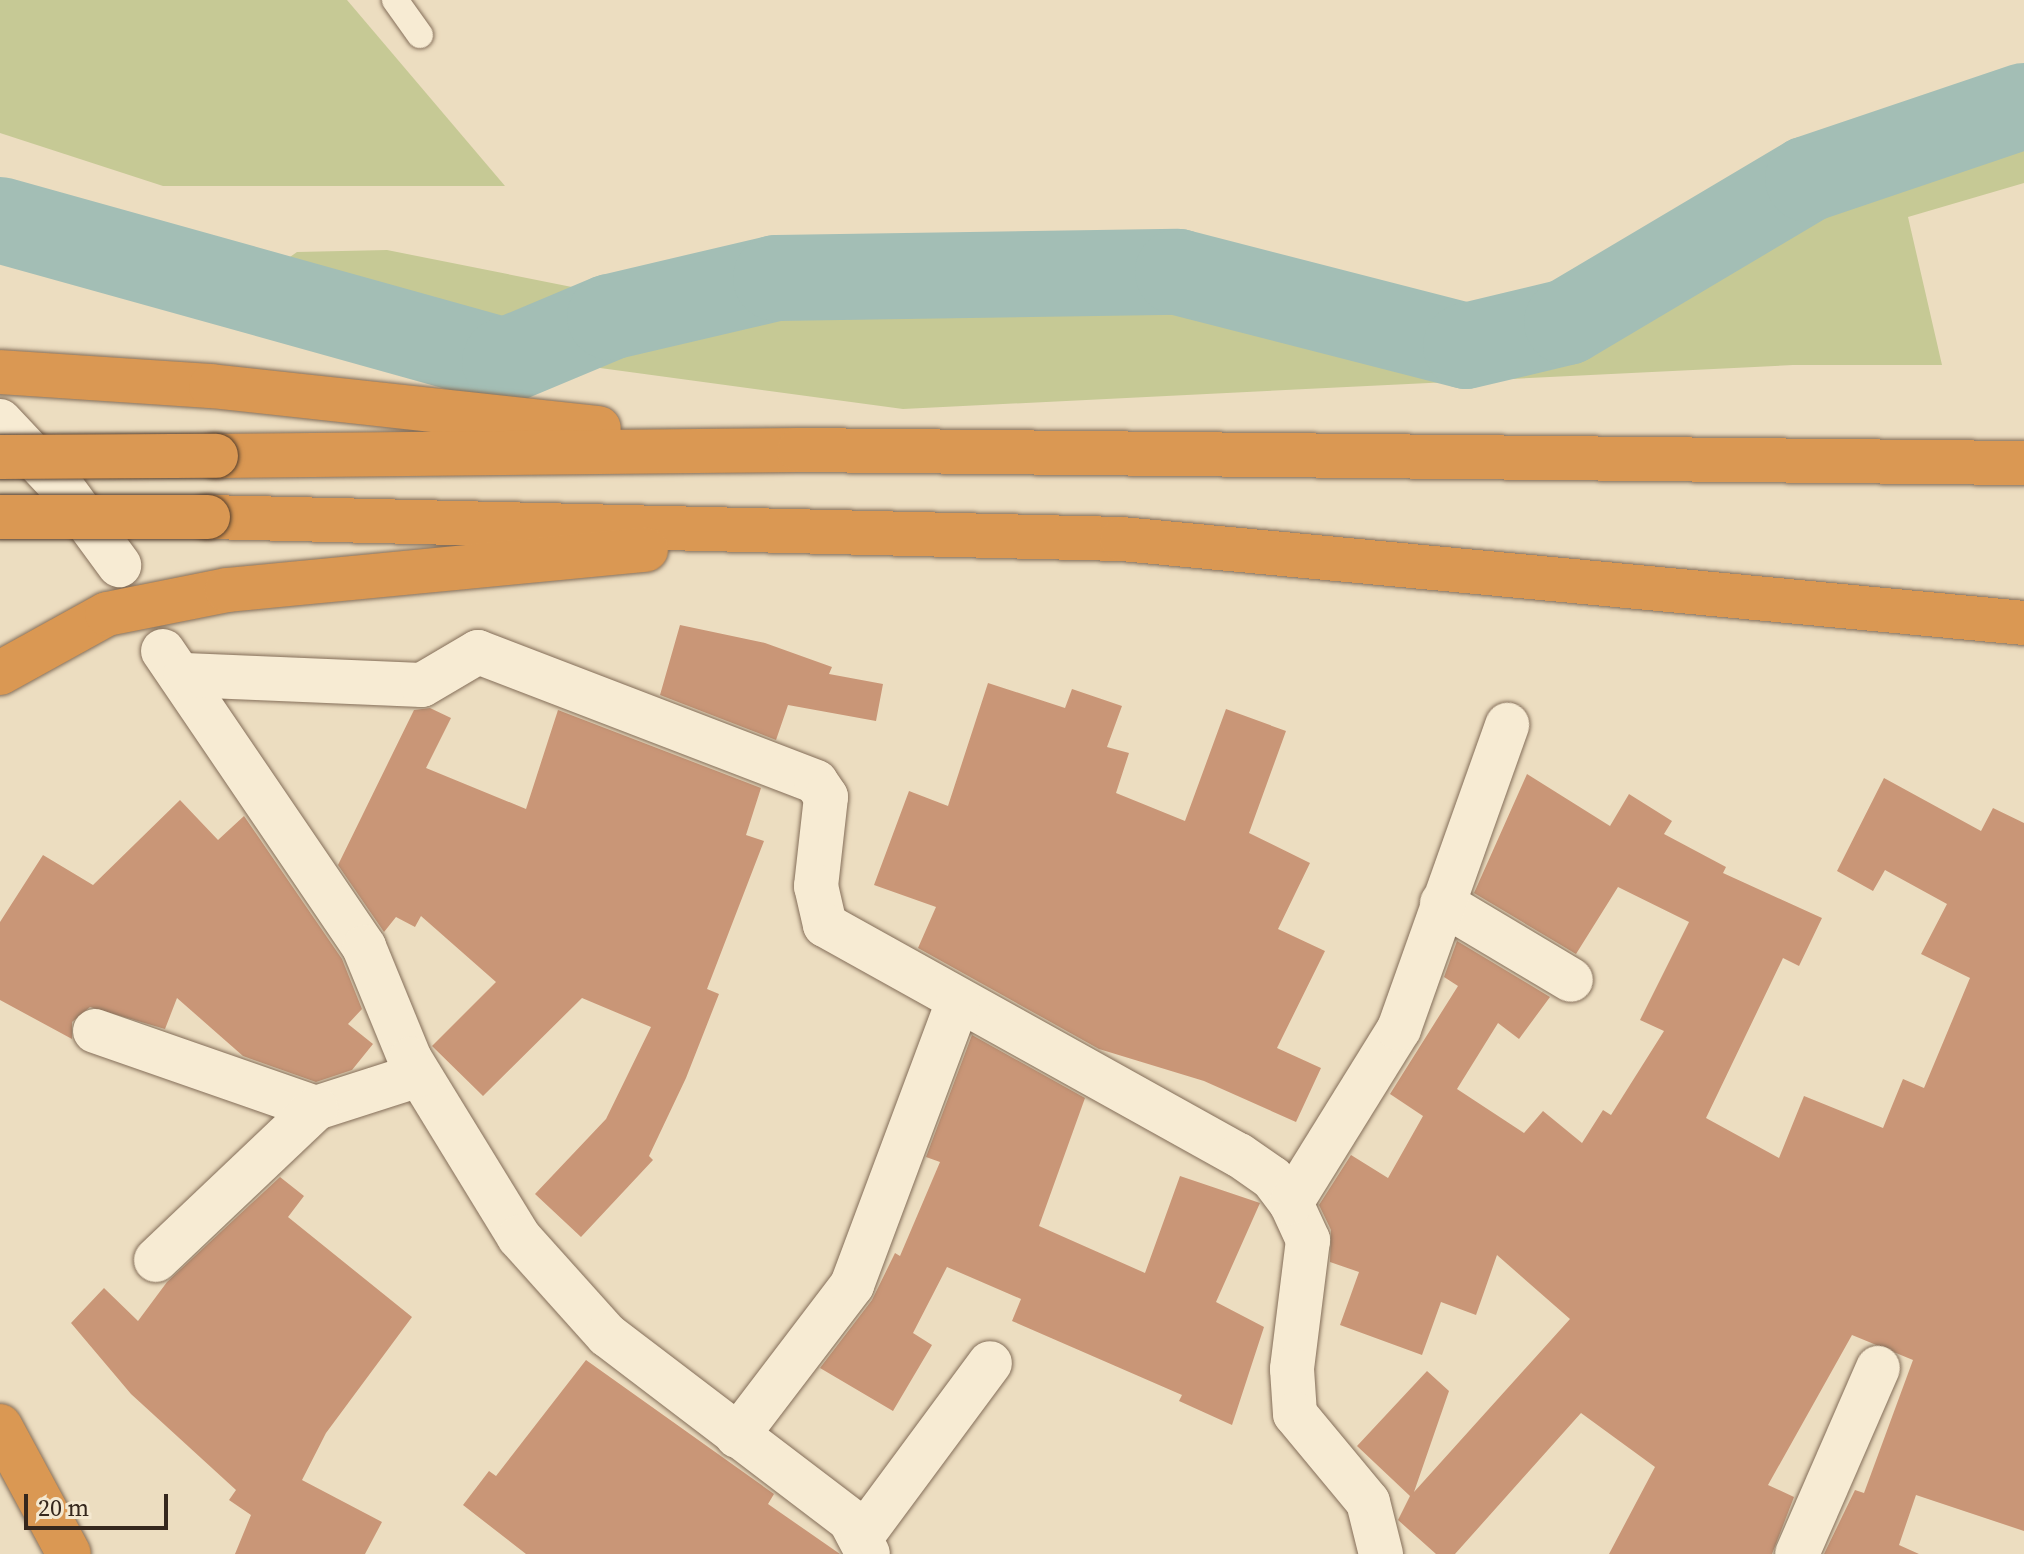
<!DOCTYPE html>
<html>
<head>
<meta charset="utf-8">
<style>
	body { margin:0 }
	#map { position:relative; width:2024px; height:1554px; overflow:hidden; background:#ecddc0; font-family:"Source Serif 4",serif }
	div>[style] { position:absolute }
	[style*='--x'] { left:calc(var(--x)*1px); top:calc(var(--y)*1px); width:calc(var(--w)*1px); rotate:calc(var(--a)*1deg) }
	.green>* { inset:0; background:#c6c995 }
	.river>* { height:86px; margin:-43px; padding:0 43px; transform-origin:43px; border-radius:43px; background:#a3beb5 }
	.building>* { inset:0; background:#c99677 }
	.roads { filter:drop-shadow(0 0 2px #846e59) drop-shadow(0 0 2px #846e59) }
	.service>* { height:26px; margin:-13px; padding:0 13px; transform-origin:13px; border-radius:13px; background:#f7ebd3 }
	.minor>* { height:44px; margin:-22px; padding:0 22px; transform-origin:22px; border-radius:22px; background:#f7ebd3 }
	.motorway>* { height:44px; margin:-22px; padding:0 22px; transform-origin:22px; border-radius:22px; background:#da9853 }
	.bridges { filter:drop-shadow(0 0 2px #523d2d) drop-shadow(0 0 2px #523d2d) }
	.motorway-bridge>* { height:44px; margin:-22px; padding:0 22px; transform-origin:22px; border-radius:22px; background:#da9853 }
	span { translate:-50% -50%; white-space:nowrap; text-align:center; line-height:1.15; -webkit-text-stroke:7px #f4e8d0; paint-order:stroke }
	.scale { position:absolute; left:24px; top:1494px; width:144px; height:36px; box-sizing:border-box; border:4px solid #35271d; border-top:0; padding-left:10px; font-size:24px; line-height:28px; white-space:nowrap; color:#35271d; -webkit-text-stroke:6px #f4e8d0; paint-order:stroke }
</style>
</head>
<body>
<div id="map">
	<div class="green">
		<div style="clip-path:polygon(0 0,347px 0,505px 186px,163px 186px,0 133px)"></div>
		<div style="clip-path:polygon(2024px 98px,2024px 183px,1908px 217px,1942px 365px,1793px 365px,903px 409px,482px 352px,228px 301px,297px 252px,387px 250px,637px 300px,1095px 297px,1440px 369px,1604px 315px,1888px 126px)"></div>
	</div>
	<div class="river">
		<div style="--x:0;--y:220;--w:524;--a:15.6"></div>
		<div style="--x:505;--y:361;--w:114;--a:-22.7"></div>
		<div style="--x:610;--y:317;--w:171;--a:-13.2"></div>
		<div style="--x:776;--y:278;--w:402;--a:-0.9"></div>
		<div style="--x:1178;--y:272;--w:297;--a:14.4"></div>
		<div style="--x:1466;--y:346;--w:104;--a:-13.4"></div>
		<div style="--x:1567;--y:322;--w:280;--a:-30.7"></div>
		<div style="--x:1808;--y:179;--w:228;--a:-18.7"></div>
	</div>
	<div class="building">
		<div style="clip-path:polygon(680px 625px,765px 643px,832px 667px,829px 674px,883px 684px,876px 721px,788px 705px,776px 740px,660px 695px)"></div>
		<div style="clip-path:polygon(988px 683px,1065px 708px,1072px 689px,1122px 706px,1107px 747px,1129px 753px,1116px 793px,1185px 821px,1226px 709px,1286px 731px,1249px 833px,1310px 863px,1278px 929px,1325px 951px,1277px 1048px,1321px 1068px,1296px 1122px,1204px 1081px,1099px 1049px,918px 948px,936px 907px,874px 885px,909px 791px,948px 806px)"></div>
		<div style="clip-path:polygon(430px 708px,451px 718px,426px 768px,526px 809px,558px 710px,761px 788px,746px 835px,764px 841px,707px 989px,719px 994px,686px 1078px,649px 1156px,653px 1160px,581px 1237px,535px 1194px,606px 1119px,651px 1027px,582px 998px,483px 1096px,432px 1046px,496px 982px,421px 916px,415px 927px,396px 917px,384px 932px,338px 865px,414px 710px)"></div>
		<div style="clip-path:polygon(1527px 774px,1610px 826px,1629px 794px,1672px 821px,1664px 834px,1726px 867px,1723px 873px,1822px 918px,1799px 966px,1783px 958px,1706px 1118px,1779px 1158px,1804px 1096px,1883px 1128px,1903px 1079px,1924px 1088px,1970px 978px,1921px 954px,1947px 904px,1885px 870px,1873px 891px,1837px 871px,1884px 778px,1981px 831px,1993px 808px,2024px 823px,2024px 1531px,1916px 1495px,1899px 1545px,1919px 1554px,1824px 1554px,1855px 1490px,1864px 1493px,1913px 1360px,1852px 1335px,1768px 1485px,1794px 1497px,1772px 1554px,1609px 1554px,1655px 1467px,1581px 1413px,1455px 1554px,1436px 1554px,1398px 1520px,1410px 1496px,1357px 1446px,1427px 1371px,1449px 1391px,1414px 1492px,1570px 1319px,1497px 1255px,1476px 1315px,1441px 1302px,1422px 1355px,1340px 1325px,1359px 1272px,1330px 1262px,1331px 1230px,1319px 1205px,1351px 1155px,1388px 1178px,1423px 1116px,1390px 1094px,1458px 986px,1444px 977px,1457px 941px,1550px 997px,1519px 1039px,1498px 1023px,1457px 1089px,1524px 1133px,1543px 1111px,1582px 1143px,1603px 1110px,1611px 1115px,1664px 1031px,1640px 1020px,1689px 922px,1618px 887px,1576px 954px,1474px 893px)"></div>
		<div style="clip-path:polygon(180px 800px,218px 840px,244px 816px,342px 959px,362px 1009px,348px 1024px,373px 1044px,352px 1070px,316px 1082px,243px 1056px,177px 998px,165px 1029px,90px 1007px,72px 1022px,72px 1039px,0 1000px,0 922px,43px 855px,93px 885px)"></div>
		<div style="clip-path:polygon(972px 1035px,1085px 1098px,1039px 1226px,1145px 1273px,1180px 1176px,1260px 1203px,1216px 1302px,1264px 1327px,1232px 1425px,1179px 1401px,1182px 1395px,1012px 1321px,1021px 1299px,947px 1267px,913px 1333px,932px 1345px,893px 1411px,820px 1368px,872px 1300px,895px 1253px,900px 1256px,940px 1162px,926px 1157px)"></div>
		<div style="clip-path:polygon(280px 1177px,304px 1196px,288px 1217px,412px 1317px,326px 1433px,302px 1480px,382px 1522px,365px 1554px,235px 1554px,251px 1515px,229px 1500px,236px 1490px,131px 1394px,71px 1323px,104px 1288px,138px 1321px,167px 1282px)"></div>
		<div style="clip-path:polygon(586px 1360px,774px 1494px,768px 1504px,840px 1554px,526px 1554px,463px 1505px,489px 1471px,496px 1476px)"></div>
	</div>
	<div class="roads">
		<div class="service">
			<div style="--x:395;--y:0;--w:43;--a:54.5"></div>
		</div>
		<div class="minor">
			<div style="--x:0;--y:421;--w:91;--a:46.8"></div>
			<div style="--x:62;--y:487;--w:97;--a:53.8"></div>
			<div style="--x:163;--y:651;--w:358;--a:55.8"></div>
			<div style="--x:364;--y:947;--w:121;--a:67.7"></div>
			<div style="--x:410;--y:1059;--w:209;--a:58.5"></div>
			<div style="--x:519;--y:1237;--w:132;--a:48.1"></div>
			<div style="--x:607;--y:1335;--w:305;--a:37.3"></div>
			<div style="--x:850;--y:1520;--w:38;--a:62"></div>
			<div style="--x:185;--y:675;--w:237;--a:2.4"></div>
			<div style="--x:422;--y:685;--w:65;--a:-30.5"></div>
			<div style="--x:478;--y:652;--w:362;--a:21"></div>
			<div style="--x:816;--y:782;--w:18;--a:56"></div>
			<div style="--x:826;--y:797;--w:90;--a:96.4"></div>
			<div style="--x:816;--y:886;--w:40;--a:77"></div>
			<div style="--x:825;--y:925;--w:474;--a:29.1"></div>
			<div style="--x:1239;--y:1155;--w:40;--a:34.9"></div>
			<div style="--x:1272;--y:1178;--w:31;--a:53"></div>
			<div style="--x:1291;--y:1203;--w:41;--a:65.3"></div>
			<div style="--x:1308;--y:1240;--w:130;--a:97.1"></div>
			<div style="--x:1292;--y:1369;--w:45;--a:86.2"></div>
			<div style="--x:1295;--y:1414;--w:114;--a:50.3"></div>
			<div style="--x:1368;--y:1502;--w:54;--a:76"></div>
			<div style="--x:1442;--y:903;--w:150;--a:30.8"></div>
			<div style="--x:95;--y:1031;--w:234;--a:19.2"></div>
			<div style="--x:316;--y:1108;--w:108;--a:-17.8"></div>
			<div style="--x:1291;--y:1203;--w:205;--a:-58.2"></div>
			<div style="--x:1399;--y:1029;--w:323;--a:-70.4"></div>
			<div style="--x:156;--y:1260;--w:221;--a:-43.5"></div>
			<div style="--x:737;--y:1436;--w:190;--a:-52.7"></div>
			<div style="--x:852;--y:1285;--w:303;--a:-69.5"></div>
			<div style="--x:862;--y:1536;--w:215;--a:-53.5"></div>
			<div style="--x:1797;--y:1554;--w:203;--a:-66.5"></div>
		</div>
		<div class="motorway">
			<div style="--x:0;--y:372;--w:211;--a:3.8"></div>
			<div style="--x:211;--y:386;--w:390;--a:6.2"></div>
			<div style="--x:216;--y:456;--w:583;--a:-0.59"></div>
			<div style="--x:799;--y:450;--w:1225;--a:0.61"></div>
			<div style="--x:208;--y:517;--w:914;--a:1.38"></div>
			<div style="--x:1122;--y:539;--w:906;--a:5.32"></div>
			<div style="--x:0;--y:673;--w:122;--a:-28.9"></div>
			<div style="--x:107;--y:614;--w:122;--a:-11.3"></div>
			<div style="--x:227;--y:590;--w:421;--a:-5.5"></div>
			<div style="--x:0;--y:1426;--w:145;--a:61.7"></div>
		</div>
	</div>
	<div class="bridges">
		<div class="motorway-bridge">
			<div style="--x:0;--y:457;--w:216;--a:-0.3"></div>
			<div style="--x:0;--y:517;--w:208;--a:0"></div>
		</div>
	</div>
	<div class="scale">20 m</div>
</div>
</body>
</html>
